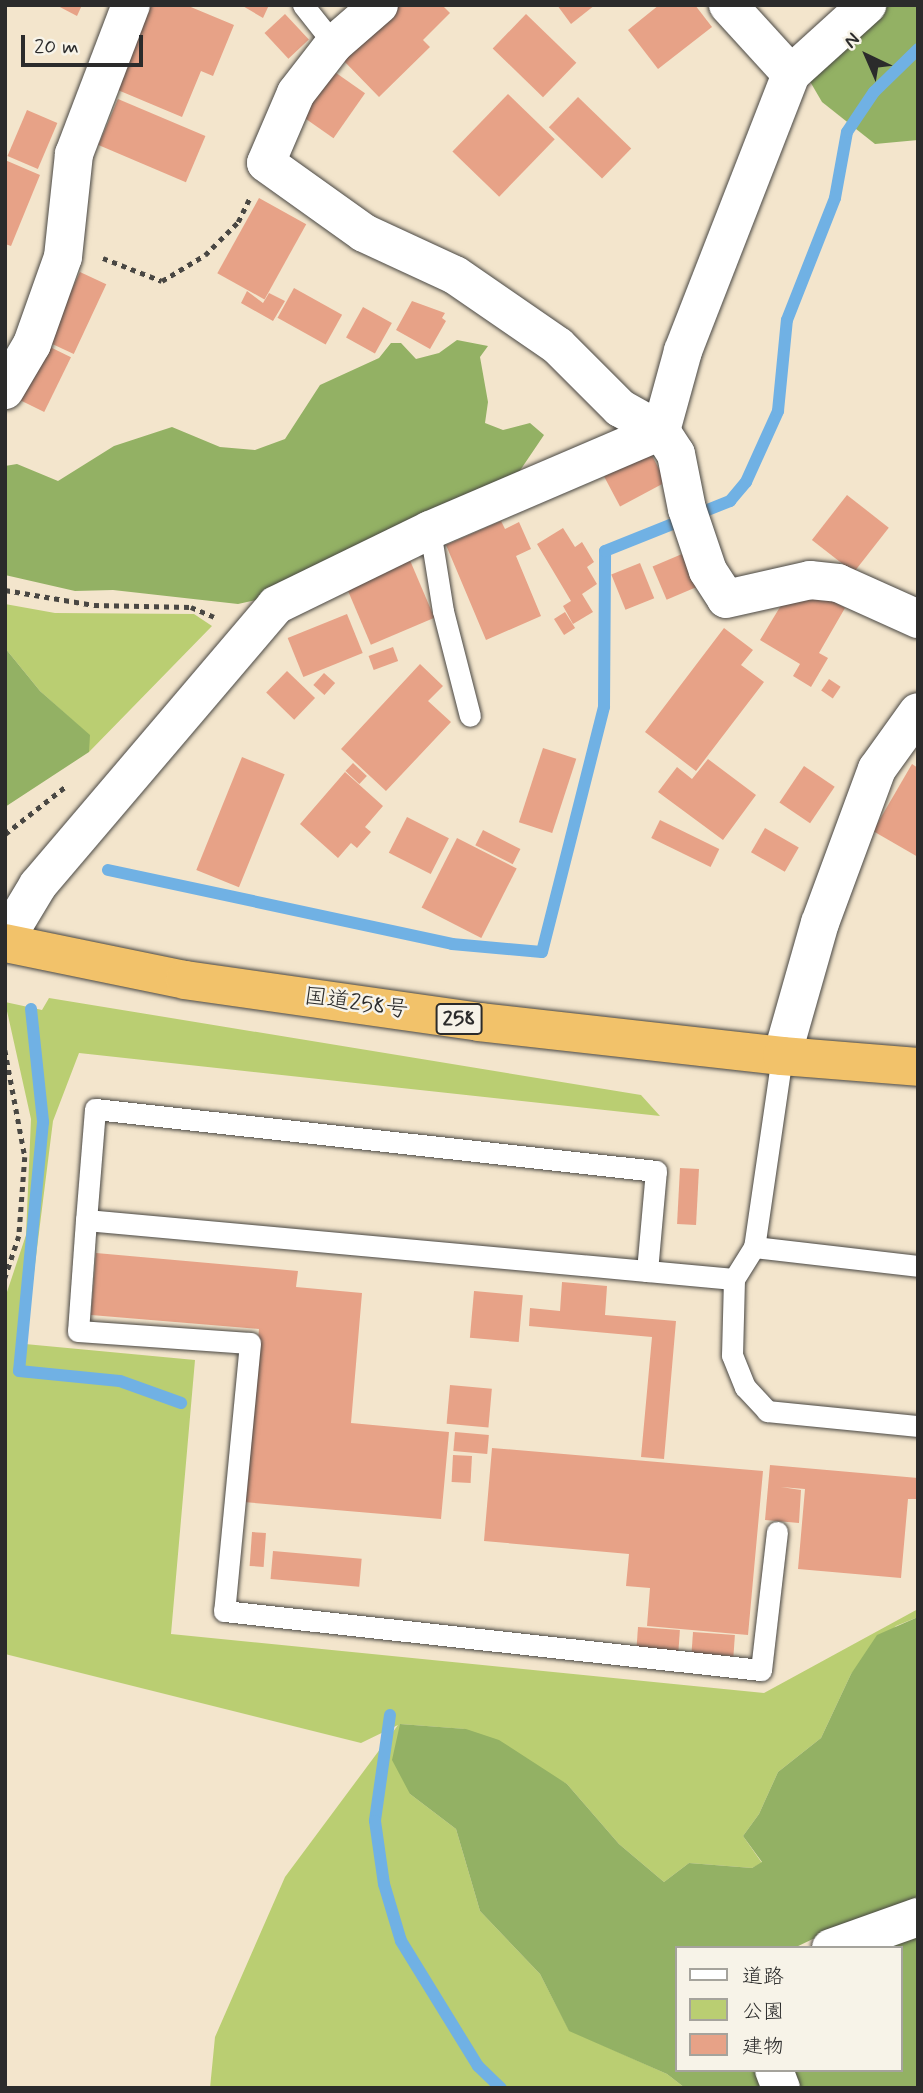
<!DOCTYPE html>
<html>
<head>
<meta charset="utf-8">
<style>
	body { margin:0 }
	#map { position:relative; width:923px; height:2093px; overflow:hidden; background:#f3e5cc; font-family:Mynerve,"Klee One",sans-serif }
	div>[style] { position:absolute }
	[style*='--x'] { left:calc(var(--x)*1px); top:calc(var(--y)*1px); width:calc(var(--w)*1px); rotate:calc(var(--a)*1deg) }
	.green>* { inset:0; background:#bace72 }
	.forest>* { inset:0; background:#93b164 }
	.stream>* { height:12px; margin:-6px; padding:0 6px; transform-origin:6px; border-radius:6px; background:#70b1e4 }
	.building>* { inset:0; background:#e7a287; transform-origin:0 0 }
	.path>* { height:4.5px; margin-top:-2.25px; transform-origin:0; background:repeating-linear-gradient(90deg,#494743 0 5px,transparent 0 10px) }
	.roads { filter:drop-shadow(0 0 2px #494743) drop-shadow(0 0 2px #494743) }
	.lane>* { height:21px; margin:-10.5px; padding:0 10.5px; transform-origin:10.5px; border-radius:10.5px; background:#fff }
	.street>* { height:38px; margin:-19px; padding:0 19px; transform-origin:19px; border-radius:19px; background:#fff }
	.highway>* { height:38px; margin:-19px; padding:0 19px; transform-origin:19px; border-radius:19px; background:#f2c26a }
	span { translate:-50% -50%; white-space:nowrap; text-align:center; line-height:1.15; -webkit-text-stroke:5px #f7f3e8; paint-order:stroke }
	.shield-label span { padding:2px 5px; background:#f7f3e8; border:2px solid; border-radius:5px; -webkit-text-stroke-width:0 }
	.shield-label { font-size:21px; color:#2b2b2b; font-weight:700 }
	.street-label { font-size:23px; color:#2b2b2b }
	.frame { position:absolute; inset:0; border:7px solid #2b2b2b; pointer-events:none }
	.legend { position:absolute; left:675px; top:1946px; width:228px; height:126px; box-sizing:border-box; background:#f7f3e8; border:2px solid #a5a39c; margin:0; padding:9px 12px; list-style:none; font-size:21px; color:#2b2b2b }
	.legend li { display:flex; align-items:center; gap:14px; height:35px }
	.legend b { width:35px; border:2px solid #a5a39c }
	.north { position:absolute; left:832px; top:21px; width:70px; height:70px; -webkit-text-stroke:5px #f7f3e8; paint-order:stroke; rotate:316deg; font-size:19px; font-weight:700; line-height:28px; text-align:center; color:#2b2b2b }
	.north::after { content:''; display:block; margin:auto; width:24px; height:32px; background:#2b2b2b; clip-path:polygon(50% 0,100% 100%,50% 72%,0 100%) }
	.scale { position:absolute; left:21px; top:35px; width:122px; height:32px; box-sizing:border-box; border:4px solid #2b2b2b; border-top:0; padding-left:9px; font-size:21px; line-height:24px; white-space:nowrap; color:#2b2b2b; -webkit-text-stroke:5px #f7f3e8; paint-order:stroke }
</style>
</head>
<body>
<div id="map">
	<div class="green">
		<div style="clip-path:polygon(5px 604px,55px 613px,194px 614px,212px 626px,89px 752px,89px 735px,40px 691px,5px 648px)"></div>
		<div style="clip-path:polygon(49px 998px,641px 1095px,660px 1116px,79px 1053px,53px 1121px,25px 1344px,195px 1360px,171px 1634px,764px 1693px,918px 1609px,918px 1617px,896px 1626px,851px 1674px,821px 1738px,778px 1772px,759px 1814px,743px 1836px,762px 1863px,752px 1868px,689px 1863px,664px 1882px,619px 1844px,567px 1784px,465px 1729px,400px 1724px,410px 1794px,456px 1829px,480px 1911px,540px 1974px,569px 2030px,667px 2074px,685px 2088px,210px 2088px,215px 2037px,285px 1877px,398px 1725px,361px 1743px,5px 1654px,5px 1298px,26px 1235px,31px 1119px,5px 1002px,42px 1010px)"></div>
	</div>
	<div class="forest">
		<div style="clip-path:polygon(889px 5px,918px 5px,918px 140px,875px 144px,822px 102px,808px 78px)"></div>
		<div style="clip-path:polygon(457px 340px,488px 346px,480px 357px,488px 402px,485px 423px,503px 430px,530px 423px,544px 435px,519px 472px,261px 599px,238px 604px,113px 590px,75px 591px,5px 575px,5px 466px,17px 464px,58px 481px,114px 446px,172px 427px,220px 447px,255px 450px,285px 439px,320px 385px,379px 358px,391px 343px,401px 343px,416px 359px,439px 353px)"></div>
		<div style="clip-path:polygon(5px 648px,40px 691px,90px 735px,89px 752px,5px 807px)"></div>
		<div style="clip-path:polygon(918px 1617px,918px 1901px,838px 1927px,794px 1948px,676px 1948px,676px 2070px,758px 2070px,764px 2088px,685px 2088px,667px 2074px,569px 2031px,540px 1974px,480px 1911px,456px 1829px,410px 1794px,392px 1760px,400px 1724px,466px 1729px,499px 1740px,567px 1784px,619px 1844px,664px 1882px,689px 1863px,752px 1868px,762px 1862px,743px 1836px,759px 1814px,778px 1772px,821px 1738px,851px 1674px,877px 1635px)"></div>
		<div style="clip-path:polygon(918px 1926px,918px 2088px,794px 2088px,787px 2070px,900px 2070px,900px 1948px,854px 1948px)"></div>
	</div>
	<div class="stream">
		<div style="--x:108;--y:870;--w:352;--a:12.1"></div>
		<div style="--x:452;--y:944;--w:90;--a:5.1"></div>
		<div style="--x:542;--y:952;--w:253;--a:-75.8"></div>
		<div style="--x:604;--y:707;--w:156;--a:-89.6"></div>
		<div style="--x:605;--y:551;--w:135;--a:-21.8"></div>
		<div style="--x:730;--y:501;--w:25;--a:-50"></div>
		<div style="--x:746;--y:482;--w:78;--a:-65.7"></div>
		<div style="--x:778;--y:411;--w:91;--a:-84.4"></div>
		<div style="--x:787;--y:320;--w:131;--a:-68.5"></div>
		<div style="--x:835;--y:198;--w:67;--a:-79.7"></div>
		<div style="--x:847;--y:132;--w:48;--a:-56"></div>
		<div style="--x:874;--y:92;--w:62;--a:-44.3"></div>
		<div style="--x:31;--y:1009;--w:114;--a:83.9"></div>
		<div style="--x:43;--y:1122;--w:250;--a:95.5"></div>
		<div style="--x:19;--y:1371;--w:101;--a:5.7"></div>
		<div style="--x:120;--y:1381;--w:65;--a:19.8"></div>
		<div style="--x:390;--y:1715;--w:107;--a:98.1"></div>
		<div style="--x:375;--y:1821;--w:64;--a:81.9"></div>
		<div style="--x:384;--y:1884;--w:59;--a:73.4"></div>
		<div style="--x:401;--y:1941;--w:147;--a:58.4"></div>
		<div style="--x:478;--y:2066;--w:32;--a:44"></div>
	</div>
	<div class="building">
		<div style="clip-path:polygon(56px 5px,82px 5px,77px 16px)"></div>
		<div style="clip-path:polygon(149px 5px,186px 5px,234px 25px,213px 76px,201px 71px,182px 117px,113px 88px)"></div>
		<div style="clip-path:polygon(241px 5px,269px 5px,263px 18px)"></div>
		<div style="clip-path:polygon(397px 5px,442px 5px,450px 13px,423px 40px,430px 47px,379px 97px,343px 60px)"></div>
		<div style="clip-path:polygon(557px 5px,595px 5px,571px 24px)"></div>
		<div style="clip-path:polygon(659px 5px,695px 5px,712px 27px,658px 69px,628px 30px)"></div>
		<div style="left:285px;top:14px;width:35px;height:28px;rotate:47deg"></div>
		<div style="left:526px;top:14px;width:70px;height:48px;rotate:44deg"></div>
		<div style="left:329px;top:68px;width:44px;height:55px;rotate:35deg"></div>
		<div style="left:508px;top:94px;width:65px;height:80px;rotate:44deg"></div>
		<div style="left:578px;top:97px;width:74px;height:42px;rotate:44deg"></div>
		<div style="left:118px;top:99px;width:95px;height:50px;rotate:23deg"></div>
		<div style="left:27px;top:110px;width:33px;height:50px;rotate:23deg"></div>
		<div style="clip-path:polygon(5px 160px,40px 175px,11px 246px,5px 244px)"></div>
		<div style="left:259px;top:198px;width:54px;height:86px;rotate:29deg"></div>
		<div style="left:80px;top:272px;width:29px;height:77px;rotate:25deg"></div>
		<div style="left:294px;top:288px;width:55px;height:34px;rotate:29deg"></div>
		<div style="clip-path:polygon(247px 291px,263px 303px,269px 293px,285px 301px,273px 321px,241px 303px)"></div>
		<div style="clip-path:polygon(412px 301px,445px 313px,442px 318px,446px 321px,430px 349px,396px 330px)"></div>
		<div style="left:363px;top:307px;width:33px;height:35px;rotate:29deg"></div>
		<div style="left:44px;top:344px;width:30px;height:61px;rotate:26deg"></div>
		<div style="left:650px;top:452px;width:34px;height:52px;rotate:62deg"></div>
		<div style="left:847px;top:495px;width:53px;height:57px;rotate:38deg"></div>
		<div style="clip-path:polygon(501px 521px,505px 529px,519px 522px,531px 549px,516px 556px,541px 616px,486px 640px,446px 545px)"></div>
		<div style="clip-path:polygon(563px 528px,575px 547px,582px 542px,594px 562px,587px 567px,597px 584px,582px 594px,593px 612px,573px 624px,563px 606px,571px 601px,537px 544px)"></div>
		<div style="left:682px;top:554px;width:36px;height:32px;rotate:67deg"></div>
		<div style="left:409px;top:558px;width:65px;height:69px;rotate:67deg"></div>
		<div style="left:640px;top:563px;width:38px;height:31px;rotate:68deg"></div>
		<div style="clip-path:polygon(815px 590px,845px 608px,819px 653px,828px 658px,811px 687px,793px 676px,800px 664px,760px 640px,786px 597px)"></div>
		<div style="left:565px;top:612px;width:19px;height:13px;rotate:58deg"></div>
		<div style="left:347px;top:614px;width:42px;height:64px;rotate:68deg"></div>
		<div style="clip-path:polygon(724px 628px,753px 650px,741px 665px,764px 682px,696px 771px,645px 732px)"></div>
		<div style="left:393px;top:647px;width:15px;height:26px;rotate:70deg"></div>
		<div style="clip-path:polygon(420px 664px,443px 686px,428px 701px,451px 722px,386px 791px,341px 749px)"></div>
		<div style="left:287px;top:671px;width:39px;height:30px;rotate:44deg"></div>
		<div style="left:324px;top:673px;width:15px;height:16px;rotate:42deg"></div>
		<div style="left:829px;top:679px;width:14px;height:14px;rotate:34deg"></div>
		<div style="left:543px;top:748px;width:35px;height:78px;rotate:18deg"></div>
		<div style="left:242px;top:757px;width:46px;height:122px;rotate:22deg"></div>
		<div style="clip-path:polygon(708px 759px,756px 795px,723px 840px,658px 792px,677px 767px,692px 779px)"></div>
		<div style="left:353px;top:763px;width:19px;height:11px;rotate:43deg"></div>
		<div style="clip-path:polygon(912px 764px,918px 768px,918px 857px,873px 831px)"></div>
		<div style="left:804px;top:766px;width:37px;height:44px;rotate:34deg"></div>
		<div style="clip-path:polygon(345px 772px,383px 806px,365px 827px,371px 832px,357px 848px,351px 843px,338px 858px,300px 824px)"></div>
		<div style="left:407px;top:817px;width:47px;height:40px;rotate:27deg"></div>
		<div style="left:660px;top:820px;width:66px;height:20px;rotate:26deg"></div>
		<div style="left:765px;top:828px;width:39px;height:28px;rotate:30deg"></div>
		<div style="left:483px;top:830px;width:42px;height:17px;rotate:27deg"></div>
		<div style="left:457px;top:838px;width:67px;height:78px;rotate:27deg"></div>
		<div style="left:680px;top:1168px;width:19px;height:56px;rotate:3deg"></div>
		<div style="clip-path:polygon(96px 1253px,298px 1271px,296px 1287px,362px 1293px,351px 1423px,449px 1432px,441px 1519px,243px 1502px,259px 1329px,91px 1315px)"></div>
		<div style="clip-path:polygon(562px 1282px,607px 1286px,605px 1315px,676px 1321px,664px 1459px,641px 1457px,652px 1337px,529px 1326px,530px 1308px,560px 1311px)"></div>
		<div style="left:474px;top:1291px;width:49px;height:47px;rotate:5deg"></div>
		<div style="left:450px;top:1385px;width:42px;height:39px;rotate:5deg"></div>
		<div style="left:455px;top:1432px;width:34px;height:19px;rotate:5deg"></div>
		<div style="clip-path:polygon(492px 1448px,763px 1471px,748px 1635px,647px 1626px,650px 1588px,626px 1586px,629px 1554px,484px 1541px)"></div>
		<div style="left:453px;top:1455px;width:19px;height:27px;rotate:3deg"></div>
		<div style="clip-path:polygon(770px 1465px,918px 1478px,918px 1499px,908px 1499px,901px 1578px,798px 1569px,805px 1489px,781px 1487px,801px 1490px,799px 1523px,765px 1520px)"></div>
		<div style="left:252px;top:1532px;width:14px;height:34px;rotate:4deg"></div>
		<div style="left:273px;top:1551px;width:89px;height:28px;rotate:5deg"></div>
		<div style="left:638px;top:1627px;width:42px;height:22px;rotate:4deg"></div>
		<div style="left:693px;top:1632px;width:42px;height:21px;rotate:4deg"></div>
	</div>
	<div class="path">
		<div style="--x:103;--y:258;--w:63;--a:21.3"></div>
		<div style="--x:162;--y:281;--w:50;--a:-31.2"></div>
		<div style="--x:205;--y:255;--w:47;--a:-45"></div>
		<div style="--x:238;--y:222;--w:25;--a:-64"></div>
		<div style="--x:5;--y:590;--w:90;--a:9.6"></div>
		<div style="--x:94;--y:605;--w:97;--a:1.2"></div>
		<div style="--x:191;--y:607;--w:25;--a:23"></div>
		<div style="--x:5;--y:834;--w:76;--a:-38.1"></div>
		<div style="--x:5;--y:1050;--w:109;--a:79.4"></div>
		<div style="--x:25;--y:1157;--w:79;--a:94.3"></div>
		<div style="--x:19;--y:1236;--w:44;--a:108.4"></div>
	</div>
	<div class="roads">
		<div class="lane">
			<div style="--x:303;--y:5;--w:50;--a:51.5"></div>
			<div style="--x:430;--y:530;--w:82;--a:80.9"></div>
			<div style="--x:443;--y:611;--w:108;--a:75.6"></div>
			<div style="--x:782;--y:1056;--w:193;--a:98.3"></div>
			<div style="--x:754;--y:1247;--w:38;--a:122"></div>
			<div style="--x:734;--y:1279;--w:76;--a:91.5"></div>
			<div style="--x:732;--y:1355;--w:35;--a:68"></div>
			<div style="--x:745;--y:1387;--w:33;--a:47"></div>
			<div style="--x:767;--y:1411;--w:152;--a:5.7"></div>
			<div style="--x:86;--y:1220;--w:111;--a:94.1"></div>
			<div style="--x:78;--y:1331;--w:172;--a:4"></div>
			<div style="--x:250;--y:1343;--w:269;--a:95.5"></div>
			<div style="--x:224;--y:1611;--w:540;--a:6.27"></div>
			<div style="--x:761;--y:1670;--w:139;--a:-83.4"></div>
			<div style="--x:754;--y:1247;--w:165;--a:6.6"></div>
			<div style="--x:647;--y:1271;--w:100;--a:-84.9"></div>
			<div style="--x:656;--y:1171;--w:564;--a:-173.69"></div>
			<div style="--x:95;--y:1109;--w:111;--a:94.6"></div>
			<div style="--x:86;--y:1220;--w:563;--a:5.19"></div>
			<div style="--x:647;--y:1271;--w:87;--a:5.3"></div>
		</div>
		<div class="street">
			<div style="--x:379;--y:5;--w:60;--a:139.1"></div>
			<div style="--x:334;--y:44;--w:62;--a:127.8"></div>
			<div style="--x:296;--y:93;--w:76;--a:113.2"></div>
			<div style="--x:266;--y:163;--w:120;--a:35.5"></div>
			<div style="--x:364;--y:233;--w:100;--a:24.8"></div>
			<div style="--x:455;--y:275;--w:125;--a:34.6"></div>
			<div style="--x:558;--y:346;--w:88;--a:45"></div>
			<div style="--x:620;--y:408;--w:47;--a:29.3"></div>
			<div style="--x:661;--y:431;--w:27;--a:57"></div>
			<div style="--x:676;--y:454;--w:56;--a:78.7"></div>
			<div style="--x:687;--y:509;--w:65;--a:71.3"></div>
			<div style="--x:708;--y:571;--w:33;--a:57"></div>
			<div style="--x:726;--y:599;--w:86;--a:-12.7"></div>
			<div style="--x:810;--y:580;--w:28;--a:6"></div>
			<div style="--x:838;--y:583;--w:88;--a:24.2"></div>
			<div style="--x:728;--y:5;--w:93;--a:47.6"></div>
			<div style="--x:5;--y:390;--w:53;--a:-59.6"></div>
			<div style="--x:32;--y:344;--w:92;--a:-70.4"></div>
			<div style="--x:63;--y:257;--w:104;--a:-83.9"></div>
			<div style="--x:74;--y:154;--w:160;--a:-69.1"></div>
			<div style="--x:5;--y:940;--w:64;--a:-59"></div>
			<div style="--x:38;--y:885;--w:367;--a:-49.6"></div>
			<div style="--x:276;--y:605;--w:171;--a:-26"></div>
			<div style="--x:430;--y:530;--w:251;--a:-23.2"></div>
			<div style="--x:661;--y:431;--w:83;--a:-74.6"></div>
			<div style="--x:683;--y:351;--w:297;--a:-68.7"></div>
			<div style="--x:791;--y:74;--w:103;--a:-42.2"></div>
			<div style="--x:782;--y:1056;--w:138;--a:-74.1"></div>
			<div style="--x:820;--y:923;--w:164;--a:-69.7"></div>
			<div style="--x:877;--y:769;--w:70;--a:-54.3"></div>
			<div style="--x:831;--y:1948;--w:92;--a:-19.6"></div>
			<div style="--x:774;--y:2070;--w:19;--a:69"></div>
		</div>
		<div class="highway">
			<div style="--x:5;--y:943;--w:184;--a:11.6"></div>
			<div style="--x:185;--y:980;--w:297;--a:8.1"></div>
			<div style="--x:479;--y:1022;--w:305;--a:6.4"></div>
			<div style="--x:782;--y:1056;--w:136;--a:4.6"></div>
		</div>
	</div>
	<div class="shield-label">
		<span style="left:459px;top:1019px">258</span>
	</div>
	<div class="street-label">
		<span style="left:356px;top:1004px;rotate:8deg">国道258号</span>
	</div>
	<div class="frame"></div>
	<ul class="legend">
	<li><b style="height:9px;background:#fff"></b>道路</li>
	<li><b style="height:19px;background:#bace72"></b>公園</li>
	<li><b style="height:19px;background:#e7a287"></b>建物</li>
	</ul>
	<div class="north">N</div>
	<div class="scale">20 m</div>
</div>
</body>
</html>
